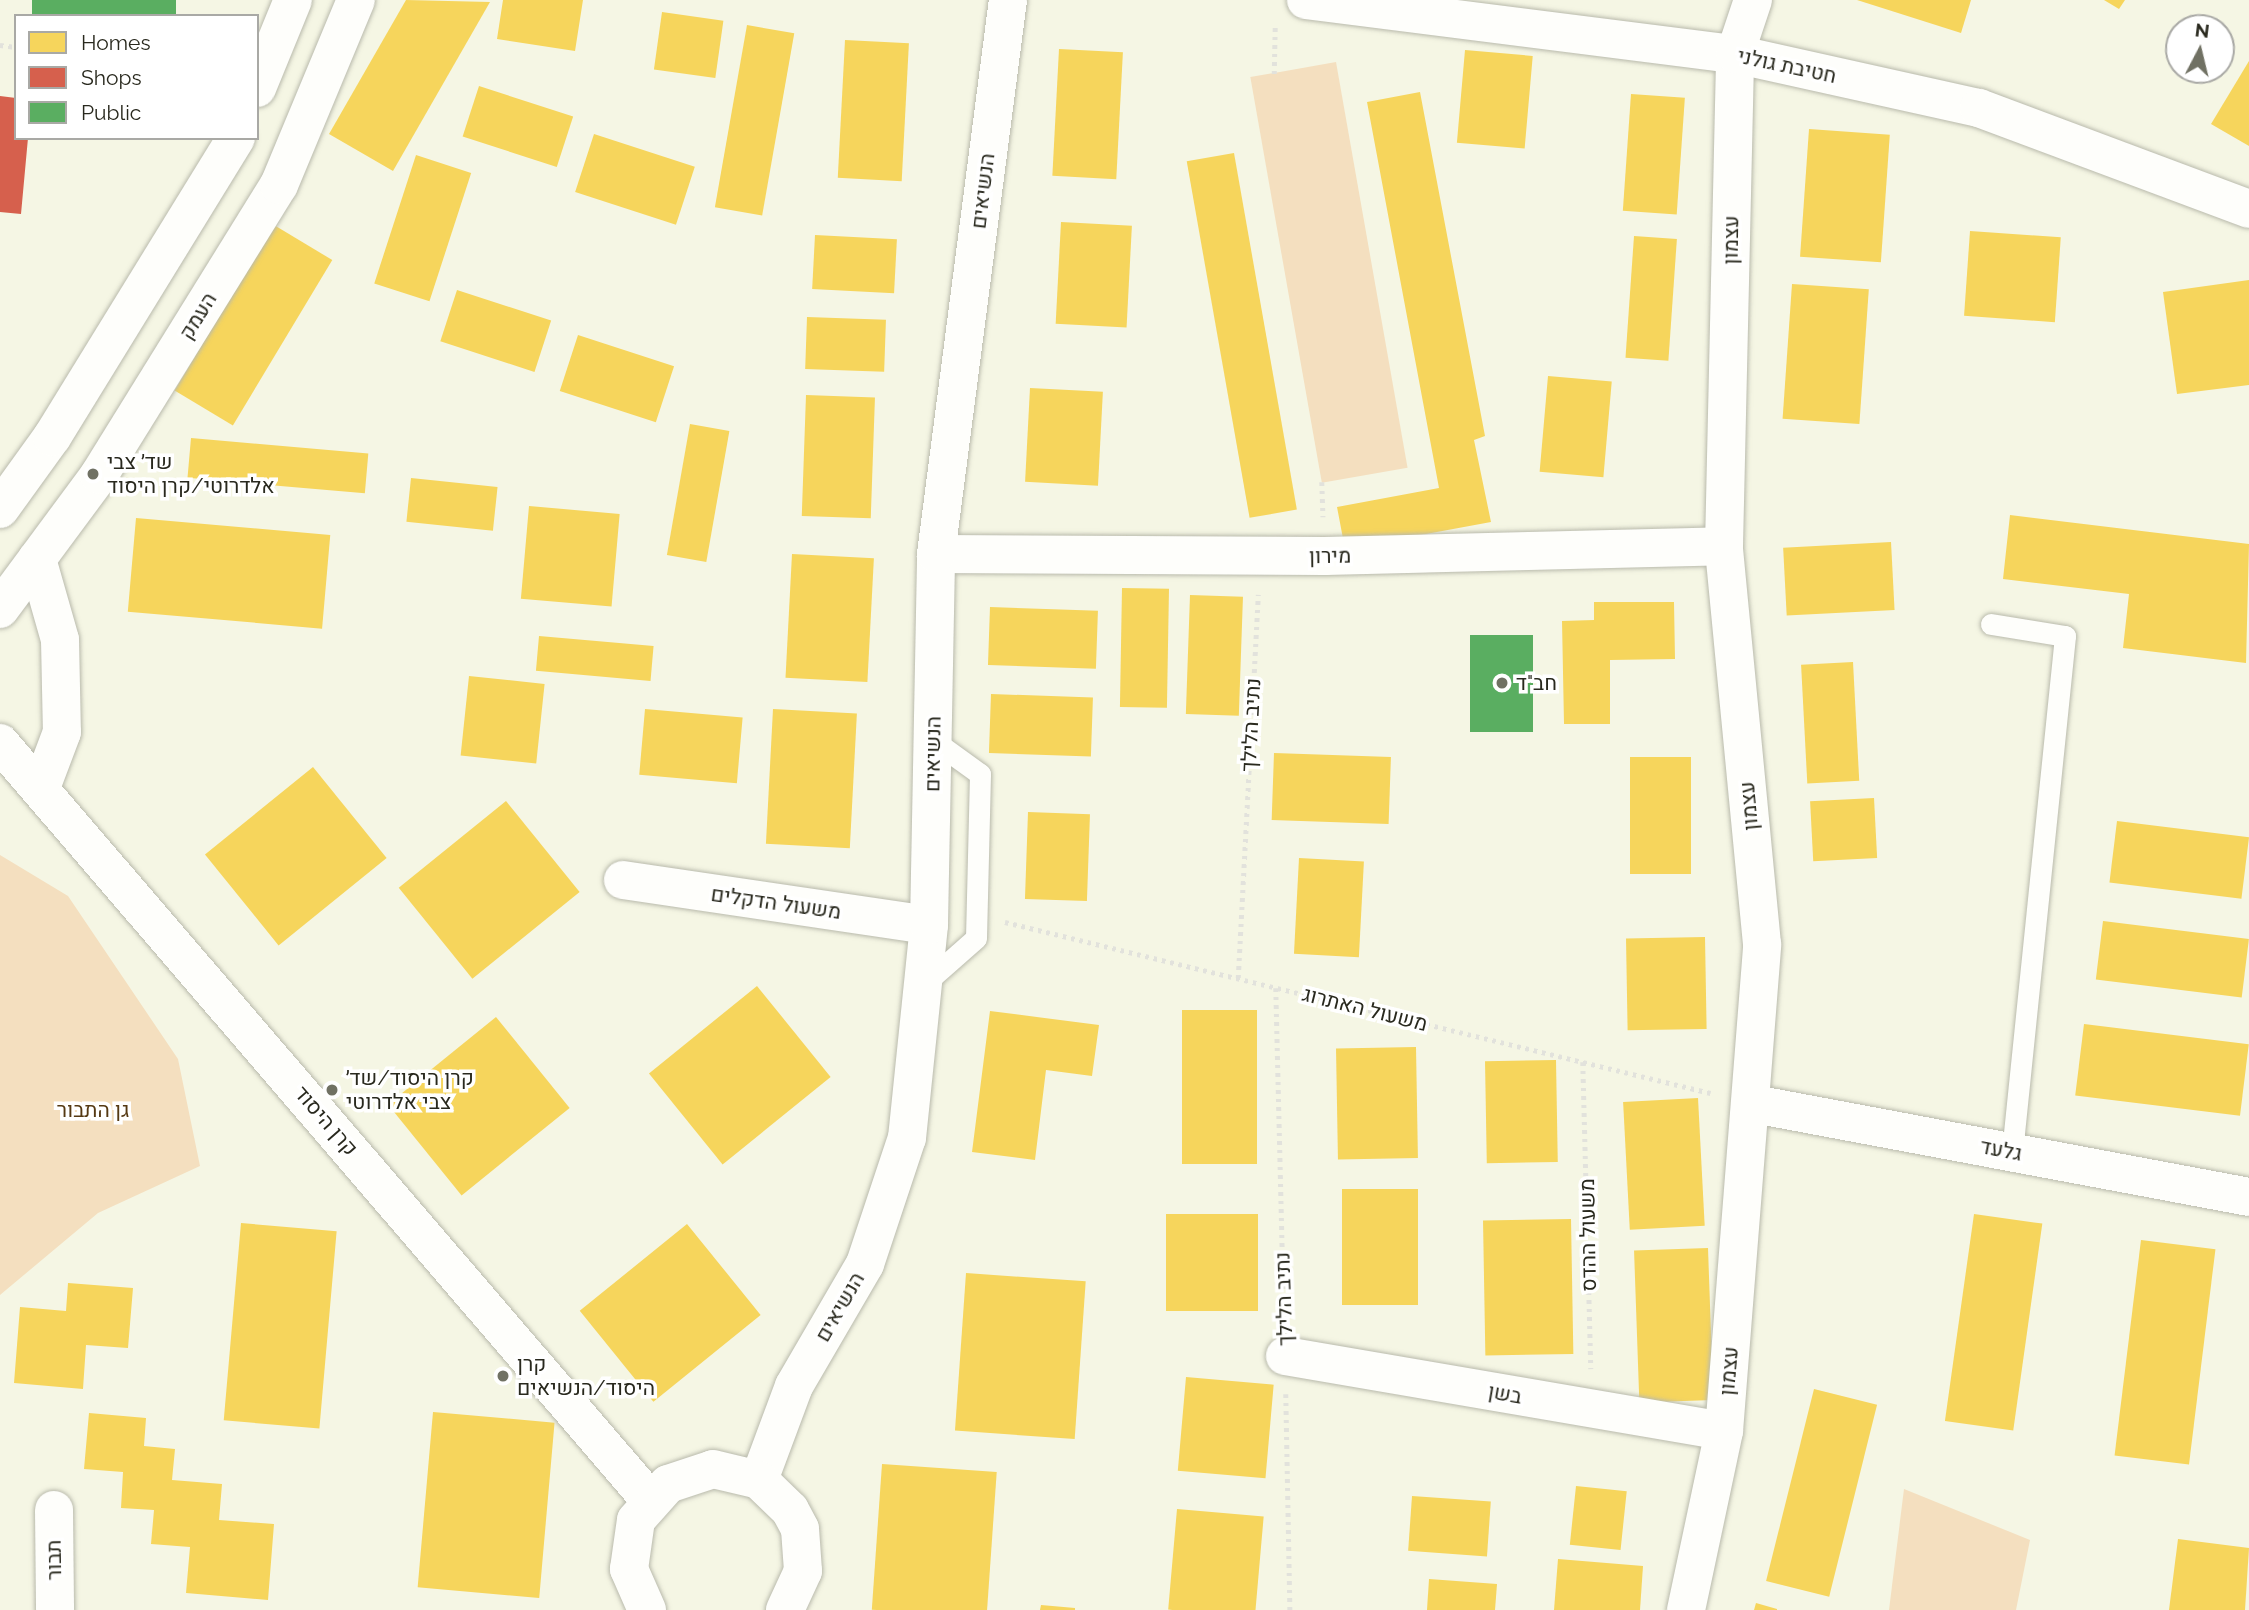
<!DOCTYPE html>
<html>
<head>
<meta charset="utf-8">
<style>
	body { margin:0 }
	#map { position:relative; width:2249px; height:1610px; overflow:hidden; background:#f5f6e4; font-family:Raleway,Heebo,sans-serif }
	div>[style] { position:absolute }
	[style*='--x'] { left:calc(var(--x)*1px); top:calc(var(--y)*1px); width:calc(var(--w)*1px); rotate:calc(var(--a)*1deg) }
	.green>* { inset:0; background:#f4dfbf; transform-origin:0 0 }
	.homes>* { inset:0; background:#f6d55c; transform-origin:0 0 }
	.shops>* { inset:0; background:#d6604d }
	.public>* { inset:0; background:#5aae61; transform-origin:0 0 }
	.path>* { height:4.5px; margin-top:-2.25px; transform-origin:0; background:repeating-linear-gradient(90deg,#e2e2dc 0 3.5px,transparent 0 8.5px) }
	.roads { filter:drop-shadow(0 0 2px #b9baac) drop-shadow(0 0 2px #b9baac) }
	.lane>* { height:21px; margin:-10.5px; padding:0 10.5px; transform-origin:10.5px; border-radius:10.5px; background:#fefefb }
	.street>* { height:38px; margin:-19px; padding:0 19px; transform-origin:19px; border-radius:19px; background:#fefefb }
	.secondary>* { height:38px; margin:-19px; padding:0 19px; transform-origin:19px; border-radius:19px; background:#fefefb }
	.dots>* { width:19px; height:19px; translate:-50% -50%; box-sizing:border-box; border:4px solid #fff; border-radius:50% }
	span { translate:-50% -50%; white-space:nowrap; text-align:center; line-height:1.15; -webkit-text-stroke:7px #fff; paint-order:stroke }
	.street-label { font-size:21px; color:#29291e }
	.poi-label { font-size:21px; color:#29291e }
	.left { translate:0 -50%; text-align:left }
	.park-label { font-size:21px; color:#553913 }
	.legend { position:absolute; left:14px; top:14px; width:245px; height:126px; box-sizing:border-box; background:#fff; border:2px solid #a9a9a5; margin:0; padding:9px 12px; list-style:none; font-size:21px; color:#29291e }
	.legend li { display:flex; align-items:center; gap:14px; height:35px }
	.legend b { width:35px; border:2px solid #a9a9a5 }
	.north { position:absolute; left:2165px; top:14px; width:70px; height:70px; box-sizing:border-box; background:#fff; border:2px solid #a9a9a5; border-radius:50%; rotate:7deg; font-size:19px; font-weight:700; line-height:28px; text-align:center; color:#29291e }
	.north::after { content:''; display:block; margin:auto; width:24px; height:32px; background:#707163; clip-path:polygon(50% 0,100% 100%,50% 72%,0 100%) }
</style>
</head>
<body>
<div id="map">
	<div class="green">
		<div style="left:1336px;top:62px;width:412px;height:87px;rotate:80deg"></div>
		<div style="clip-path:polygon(0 855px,68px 896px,178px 1059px,200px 1166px,98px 1213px,0 1295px)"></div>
		<div style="clip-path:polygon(1904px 1489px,2030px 1540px,2016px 1610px,1889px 1610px)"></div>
	</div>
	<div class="homes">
		<div style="clip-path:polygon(406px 0,490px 2px,393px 171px,329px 134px)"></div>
		<div style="clip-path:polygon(503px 0,583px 0,575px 51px,497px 39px)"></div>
		<div style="clip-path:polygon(1857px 0,1971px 0,1961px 33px)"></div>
		<div style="clip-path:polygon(2104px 0,2125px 0,2119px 9px)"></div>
		<div style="left:662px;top:12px;width:62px;height:58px;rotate:8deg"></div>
		<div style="left:747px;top:25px;width:48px;height:185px;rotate:10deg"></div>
		<div style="left:845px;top:40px;width:64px;height:138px;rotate:3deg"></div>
		<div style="left:1059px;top:49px;width:64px;height:127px;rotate:3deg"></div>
		<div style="left:1465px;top:50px;width:68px;height:93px;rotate:5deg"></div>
		<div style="clip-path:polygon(2249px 61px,2249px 146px,2211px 124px)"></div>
		<div style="left:479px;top:86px;width:99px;height:53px;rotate:18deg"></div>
		<div style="clip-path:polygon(1420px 92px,1485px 436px,1474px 440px,1491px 522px,1345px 549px,1337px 507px,1439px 488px,1367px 102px)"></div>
		<div style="left:1631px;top:94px;width:54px;height:117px;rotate:4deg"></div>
		<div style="left:1809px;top:129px;width:81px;height:128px;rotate:4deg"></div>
		<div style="left:594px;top:134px;width:106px;height:61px;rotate:18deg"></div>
		<div style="left:1234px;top:153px;width:362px;height:48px;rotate:80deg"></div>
		<div style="left:416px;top:155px;width:58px;height:135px;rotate:18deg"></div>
		<div style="left:1061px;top:222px;width:71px;height:102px;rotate:3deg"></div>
		<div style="left:274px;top:225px;width:68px;height:193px;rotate:31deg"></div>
		<div style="left:1970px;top:231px;width:91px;height:85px;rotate:4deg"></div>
		<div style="left:815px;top:235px;width:82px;height:54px;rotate:3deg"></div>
		<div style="left:1634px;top:236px;width:43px;height:122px;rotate:4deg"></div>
		<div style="clip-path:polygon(2249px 280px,2249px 385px,2177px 394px,2163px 292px)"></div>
		<div style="left:1792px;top:284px;width:77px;height:135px;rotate:4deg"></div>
		<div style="left:457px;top:290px;width:99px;height:54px;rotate:18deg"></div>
		<div style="left:807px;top:317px;width:79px;height:52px;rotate:2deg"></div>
		<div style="left:578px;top:335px;width:101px;height:59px;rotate:18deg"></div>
		<div style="left:1548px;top:376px;width:64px;height:96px;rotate:5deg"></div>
		<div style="left:1030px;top:388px;width:73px;height:94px;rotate:3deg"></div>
		<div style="left:806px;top:395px;width:69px;height:121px;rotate:2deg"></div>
		<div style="left:690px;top:424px;width:40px;height:133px;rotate:10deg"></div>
		<div style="left:191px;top:438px;width:178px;height:40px;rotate:5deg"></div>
		<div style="left:411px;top:478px;width:87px;height:44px;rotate:6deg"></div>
		<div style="left:529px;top:506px;width:91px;height:93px;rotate:5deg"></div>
		<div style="clip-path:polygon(2010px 515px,2249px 544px,2246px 663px,2123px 648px,2129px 594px,2003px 579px)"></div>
		<div style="left:136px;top:518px;width:195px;height:94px;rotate:5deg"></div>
		<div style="left:1891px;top:542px;width:68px;height:108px;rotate:87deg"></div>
		<div style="left:792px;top:554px;width:82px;height:124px;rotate:3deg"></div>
		<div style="left:1122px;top:588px;width:47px;height:119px;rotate:1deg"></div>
		<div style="left:1190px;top:595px;width:53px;height:119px;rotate:2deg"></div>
		<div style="clip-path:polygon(1594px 602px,1674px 602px,1675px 659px,1610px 660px,1610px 724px,1564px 724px,1562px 621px,1594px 620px)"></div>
		<div style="left:990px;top:607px;width:108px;height:58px;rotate:2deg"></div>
		<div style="left:539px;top:636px;width:115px;height:35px;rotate:5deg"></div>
		<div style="left:1853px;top:662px;width:119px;height:52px;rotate:87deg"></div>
		<div style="left:469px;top:676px;width:76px;height:80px;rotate:6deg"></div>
		<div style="left:991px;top:694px;width:102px;height:59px;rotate:2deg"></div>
		<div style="left:645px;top:709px;width:98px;height:66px;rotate:5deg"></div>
		<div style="left:773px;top:709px;width:84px;height:135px;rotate:3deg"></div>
		<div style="left:1274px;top:753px;width:117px;height:67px;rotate:2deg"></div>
		<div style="left:1630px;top:757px;width:61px;height:117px"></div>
		<div style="left:313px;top:767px;width:117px;height:139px;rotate:51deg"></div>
		<div style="left:1874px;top:798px;width:60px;height:64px;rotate:87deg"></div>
		<div style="left:506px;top:801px;width:117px;height:138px;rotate:51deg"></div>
		<div style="left:1028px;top:812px;width:62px;height:87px;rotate:2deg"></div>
		<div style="left:2117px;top:821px;width:133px;height:62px;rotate:7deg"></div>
		<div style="left:1299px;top:858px;width:65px;height:96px;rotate:3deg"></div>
		<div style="left:2103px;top:921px;width:147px;height:59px;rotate:7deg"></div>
		<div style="left:1705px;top:937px;width:92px;height:79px;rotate:89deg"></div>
		<div style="left:757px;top:986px;width:117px;height:139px;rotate:51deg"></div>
		<div style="left:1182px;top:1010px;width:75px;height:154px"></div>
		<div style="clip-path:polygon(990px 1011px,1099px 1025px,1092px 1076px,1046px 1070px,1035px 1160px,972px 1152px)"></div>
		<div style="left:496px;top:1017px;width:117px;height:139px;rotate:51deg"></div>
		<div style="left:2084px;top:1024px;width:166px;height:72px;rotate:7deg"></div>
		<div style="left:1416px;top:1047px;width:111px;height:80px;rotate:89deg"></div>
		<div style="left:1556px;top:1060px;width:102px;height:71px;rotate:89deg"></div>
		<div style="left:1698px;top:1098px;width:128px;height:75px;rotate:87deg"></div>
		<div style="left:1418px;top:1189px;width:116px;height:76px;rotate:90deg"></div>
		<div style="left:1166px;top:1214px;width:92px;height:97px"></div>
		<div style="left:1974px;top:1214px;width:69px;height:209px;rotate:8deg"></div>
		<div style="left:1571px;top:1219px;width:135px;height:88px;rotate:89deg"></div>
		<div style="left:241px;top:1223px;width:96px;height:198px;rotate:5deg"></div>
		<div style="left:687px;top:1224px;width:117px;height:138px;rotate:51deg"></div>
		<div style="left:2141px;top:1240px;width:75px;height:217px;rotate:7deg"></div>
		<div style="left:1708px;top:1248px;width:152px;height:74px;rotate:88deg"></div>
		<div style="left:966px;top:1273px;width:120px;height:158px;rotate:4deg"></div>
		<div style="clip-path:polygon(68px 1283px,133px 1288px,128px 1348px,86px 1345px,83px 1389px,14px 1383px,20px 1307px,66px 1311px)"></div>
		<div style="left:1186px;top:1377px;width:88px;height:94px;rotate:5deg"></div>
		<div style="left:1814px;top:1389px;width:65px;height:198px;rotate:14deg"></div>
		<div style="left:433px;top:1412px;width:122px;height:176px;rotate:5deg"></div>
		<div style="clip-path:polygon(89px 1413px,146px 1418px,144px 1446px,175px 1449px,172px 1480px,222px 1484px,219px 1520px,274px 1524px,268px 1600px,186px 1593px,190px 1547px,151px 1544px,154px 1510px,121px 1508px,123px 1472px,84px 1469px)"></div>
		<div style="left:882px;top:1464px;width:115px;height:146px;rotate:4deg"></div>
		<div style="left:1576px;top:1486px;width:51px;height:59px;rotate:6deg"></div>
		<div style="left:1412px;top:1496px;width:79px;height:55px;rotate:4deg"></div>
		<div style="left:1177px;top:1509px;width:87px;height:101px;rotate:5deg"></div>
		<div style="clip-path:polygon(2178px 1539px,2249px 1548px,2245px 1610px,2169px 1610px)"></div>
		<div style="clip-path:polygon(1558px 1559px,1643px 1566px,1640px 1610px,1554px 1610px)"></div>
		<div style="clip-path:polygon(1429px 1579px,1497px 1584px,1495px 1610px,1427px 1610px)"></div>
		<div style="clip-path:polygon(1756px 1603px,1777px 1609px,1777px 1610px,1754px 1610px)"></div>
		<div style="clip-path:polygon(1041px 1605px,1075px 1608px,1075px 1610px,1040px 1610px)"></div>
	</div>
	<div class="shops">
		<div style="clip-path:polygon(0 96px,16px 98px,16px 138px,28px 138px,21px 214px,0 212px)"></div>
	</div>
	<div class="public">
		<div style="left:32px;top:0;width:144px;height:16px"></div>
		<div style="left:1470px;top:635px;width:63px;height:97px"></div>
	</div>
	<div class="path">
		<div style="--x:0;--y:45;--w:16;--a:7"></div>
		<div style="--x:1274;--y:74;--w:48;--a:-88.8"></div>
		<div style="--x:1322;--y:482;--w:35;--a:88"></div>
		<div style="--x:1005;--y:922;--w:726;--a:13.62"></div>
		<div style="--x:1238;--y:978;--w:384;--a:-87"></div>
		<div style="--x:1276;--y:988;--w:331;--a:88.6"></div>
		<div style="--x:1583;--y:1062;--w:307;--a:88.5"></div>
		<div style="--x:1286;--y:1394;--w:216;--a:88.9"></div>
	</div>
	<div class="roads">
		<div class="lane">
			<div style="--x:1991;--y:624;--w:75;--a:9.2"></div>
			<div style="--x:2065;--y:636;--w:519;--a:95.86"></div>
			<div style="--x:924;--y:984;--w:69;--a:-41.5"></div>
			<div style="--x:976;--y:938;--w:164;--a:-88.6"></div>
			<div style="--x:980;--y:774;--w:58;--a:-144.1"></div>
		</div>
		<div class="street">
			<div style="--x:936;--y:554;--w:389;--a:0.3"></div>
			<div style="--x:1325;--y:556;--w:399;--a:-1.4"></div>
			<div style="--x:37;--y:559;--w:84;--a:74.1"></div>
			<div style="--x:60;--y:640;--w:92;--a:88.8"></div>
			<div style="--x:62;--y:732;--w:60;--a:110.6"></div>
			<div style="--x:623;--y:880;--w:309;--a:8.4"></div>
			<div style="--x:1754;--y:1104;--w:504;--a:10.64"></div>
			<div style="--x:1285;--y:1356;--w:445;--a:9.7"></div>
			<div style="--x:759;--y:1480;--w:100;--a:-69.6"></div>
			<div style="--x:794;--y:1386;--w:141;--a:-59.8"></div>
			<div style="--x:865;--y:1264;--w:133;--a:-71.6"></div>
			<div style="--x:907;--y:1138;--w:214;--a:-84.1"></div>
			<div style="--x:929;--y:925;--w:371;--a:-88.9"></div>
			<div style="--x:936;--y:554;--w:559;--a:-82.6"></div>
			<div style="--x:54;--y:1510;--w:100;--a:89.4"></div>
			<div style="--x:1686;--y:1610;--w:183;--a:-78"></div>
			<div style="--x:1724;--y:1431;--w:488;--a:-85.5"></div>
			<div style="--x:1762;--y:944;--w:400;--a:-95.5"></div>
			<div style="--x:1724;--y:546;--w:492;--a:-88.7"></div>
			<div style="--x:1735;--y:54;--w:57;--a:-71.6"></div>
		</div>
		<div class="secondary">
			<div style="--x:1306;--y:0;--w:432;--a:7.2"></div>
			<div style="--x:1735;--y:54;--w:250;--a:12.5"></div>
			<div style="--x:1979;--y:108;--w:288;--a:20.5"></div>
			<div style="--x:257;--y:88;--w:95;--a:-67.8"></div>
			<div style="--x:0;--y:509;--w:89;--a:-54.2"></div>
			<div style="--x:52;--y:437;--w:351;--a:-58.4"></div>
			<div style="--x:0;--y:609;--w:167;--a:-53.5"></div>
			<div style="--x:99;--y:475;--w:341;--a:-58.2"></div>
			<div style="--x:279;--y:185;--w:200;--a:-67.4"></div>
			<div style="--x:0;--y:743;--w:998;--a:49.35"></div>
			<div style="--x:647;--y:1610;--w:45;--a:-113.7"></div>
			<div style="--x:629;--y:1569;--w:49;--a:-81.9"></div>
			<div style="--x:636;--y:1520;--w:48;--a:-48.4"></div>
			<div style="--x:668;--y:1484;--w:47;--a:-18.4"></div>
			<div style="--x:713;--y:1469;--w:47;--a:13.4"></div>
			<div style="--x:759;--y:1480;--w:43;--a:44.1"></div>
			<div style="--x:790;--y:1510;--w:21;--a:62"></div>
			<div style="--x:800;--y:1529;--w:42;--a:85.9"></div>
			<div style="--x:803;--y:1571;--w:43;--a:114.8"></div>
		</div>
	</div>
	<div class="dots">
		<div style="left:93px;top:474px;background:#707163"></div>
		<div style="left:1502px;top:683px;background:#707163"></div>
		<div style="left:332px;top:1090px;background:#707163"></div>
		<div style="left:503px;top:1376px;background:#707163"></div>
	</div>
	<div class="street-label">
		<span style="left:1787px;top:66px;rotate:12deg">חטיבת גולני</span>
		<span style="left:983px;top:191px;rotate:-83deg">הנשיאים</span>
		<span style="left:1731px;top:240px;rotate:-89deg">עצמון</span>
		<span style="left:198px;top:316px;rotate:-58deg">העמק</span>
		<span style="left:1330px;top:556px;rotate:-1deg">מירון</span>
		<span style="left:1251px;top:725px;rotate:-87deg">נתיב הלילך</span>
		<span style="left:933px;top:754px;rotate:-89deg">הנשיאים</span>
		<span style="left:1749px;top:806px;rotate:-95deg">עצמון</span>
		<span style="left:776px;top:903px;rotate:8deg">משעול הדקלים</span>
		<span style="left:1365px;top:1009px;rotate:14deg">משעול האתרוג</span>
		<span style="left:326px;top:1121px;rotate:49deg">קרן היסוד</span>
		<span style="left:2001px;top:1150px;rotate:11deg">גלעד</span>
		<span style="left:1588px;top:1235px;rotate:-91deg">משעול ההדס</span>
		<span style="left:1284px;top:1299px;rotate:-92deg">נתיב הלילך</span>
		<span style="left:840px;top:1307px;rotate:-60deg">הנשיאים</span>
		<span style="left:1729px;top:1371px;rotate:-85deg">עצמון</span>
		<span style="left:1505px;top:1394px;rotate:10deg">בשן</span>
		<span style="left:54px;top:1560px;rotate:-91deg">תבור</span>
	</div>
	<div class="poi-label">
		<span class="left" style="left:107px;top:474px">שד׳ צבי<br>אלדרוטי/קרן היסוד</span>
		<span class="left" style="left:1516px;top:683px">חב"ד</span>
		<span class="left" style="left:346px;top:1090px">קרן היסוד/שד׳<br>צבי אלדרוטי</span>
		<span class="left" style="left:517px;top:1376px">קרן<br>היסוד/הנשיאים</span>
	</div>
	<div class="park-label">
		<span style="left:93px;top:1110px">גן התבור</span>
	</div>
	<ul class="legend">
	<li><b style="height:19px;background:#f6d55c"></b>Homes</li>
	<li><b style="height:19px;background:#d6604d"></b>Shops</li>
	<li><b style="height:19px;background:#5aae61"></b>Public</li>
	</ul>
	<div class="north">N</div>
</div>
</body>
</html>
